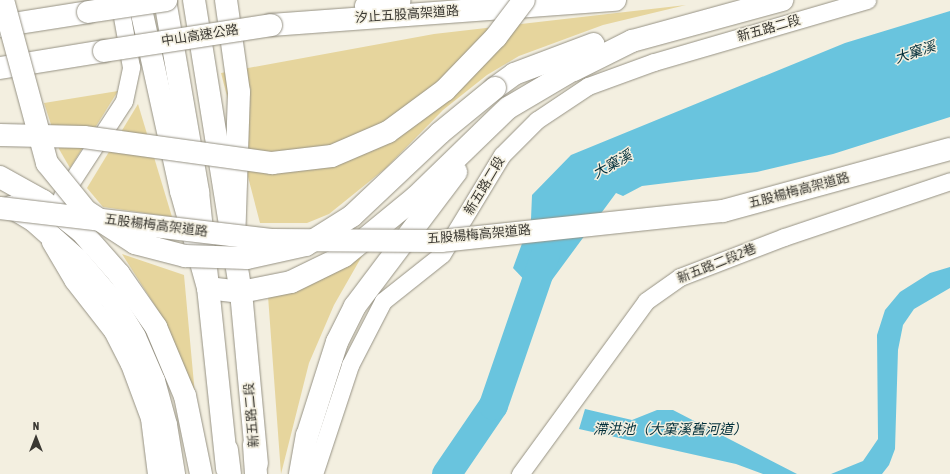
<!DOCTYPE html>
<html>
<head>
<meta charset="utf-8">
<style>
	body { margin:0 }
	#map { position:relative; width:950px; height:474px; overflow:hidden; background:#f3efe0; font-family:"Asap Condensed","Noto Sans TC",sans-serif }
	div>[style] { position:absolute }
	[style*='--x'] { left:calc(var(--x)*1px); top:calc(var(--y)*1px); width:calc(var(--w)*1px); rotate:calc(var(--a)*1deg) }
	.green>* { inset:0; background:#e6d59d }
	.water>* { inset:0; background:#69c4de }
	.river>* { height:29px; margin:-14.5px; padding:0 14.5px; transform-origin:14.5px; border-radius:14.5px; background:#69c4de }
	.roads { filter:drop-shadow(0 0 1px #969284) drop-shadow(0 0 1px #969284) }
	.minor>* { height:17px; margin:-8.5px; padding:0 8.5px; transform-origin:8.5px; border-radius:8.5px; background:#fff }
	.major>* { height:22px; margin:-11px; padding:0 11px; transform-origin:11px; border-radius:11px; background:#fff }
	.highway>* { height:22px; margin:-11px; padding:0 11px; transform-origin:11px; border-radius:11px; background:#fff }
	.bridges { filter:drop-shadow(0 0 1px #969284) drop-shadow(0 0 1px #969284) }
	.highway-bridge>* { height:22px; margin:-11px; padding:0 11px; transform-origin:11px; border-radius:11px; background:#fff }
	span { translate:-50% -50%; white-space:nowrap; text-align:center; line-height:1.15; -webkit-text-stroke:3px #f3efe0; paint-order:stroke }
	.street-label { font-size:13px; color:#3a3832 }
	.water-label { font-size:14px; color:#022f3a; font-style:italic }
	.north { position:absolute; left:16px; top:418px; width:40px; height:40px; -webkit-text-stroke:3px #f3efe0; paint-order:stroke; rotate:0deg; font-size:11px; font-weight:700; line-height:16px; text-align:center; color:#3a3832 }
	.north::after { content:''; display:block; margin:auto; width:14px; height:18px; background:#3a3832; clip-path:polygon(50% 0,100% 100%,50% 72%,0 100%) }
</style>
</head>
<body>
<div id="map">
	<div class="green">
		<div style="clip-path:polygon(686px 5px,603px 25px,519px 56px,487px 75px,443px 110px,386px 168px,329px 214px,307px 223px,260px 223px,221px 73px,434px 34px)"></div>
		<div style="clip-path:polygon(118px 91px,70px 168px,59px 149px,44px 103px)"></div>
		<div style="clip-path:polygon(138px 104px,172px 217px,103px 207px,87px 188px)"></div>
		<div style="clip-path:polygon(366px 249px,334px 305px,309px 363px,281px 474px,268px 296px)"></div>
		<div style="clip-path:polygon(122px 254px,184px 275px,196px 406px,159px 312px)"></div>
	</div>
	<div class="water">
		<div style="clip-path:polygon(950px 11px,950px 117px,833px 154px,757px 172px,642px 186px,623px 196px,616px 193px,549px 284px,533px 289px,513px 268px,531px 219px,532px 195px,571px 155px,845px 43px)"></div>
		<div style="clip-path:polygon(950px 267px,950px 288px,914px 309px,903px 325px,898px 350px,895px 449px,889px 465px,882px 474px,831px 474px,863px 461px,878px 439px,877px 335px,885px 310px,900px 292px,930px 273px)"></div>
		<div style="clip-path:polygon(585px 409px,632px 420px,657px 410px,673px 410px,797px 474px,763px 474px,736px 464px,579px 429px)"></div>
	</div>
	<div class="river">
		<div style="--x:446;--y:474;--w:83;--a:-55.7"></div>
		<div style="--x:493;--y:405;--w:163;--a:-71"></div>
	</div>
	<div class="roads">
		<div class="minor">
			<div style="--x:62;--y:196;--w:113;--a:-56.9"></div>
			<div style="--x:124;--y:101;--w:35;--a:-78"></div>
			<div style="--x:131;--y:67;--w:68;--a:-100.2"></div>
			<div style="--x:50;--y:242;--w:45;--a:59.5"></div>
			<div style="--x:73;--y:281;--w:63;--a:52"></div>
			<div style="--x:112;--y:331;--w:37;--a:63"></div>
			<div style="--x:129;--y:364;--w:58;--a:69.7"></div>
			<div style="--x:149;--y:418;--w:56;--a:82.9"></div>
			<div style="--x:314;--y:474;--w:115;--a:-71.7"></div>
			<div style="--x:350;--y:365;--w:72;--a:-62.7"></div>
			<div style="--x:383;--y:301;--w:75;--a:-38.5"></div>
			<div style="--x:442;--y:254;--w:116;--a:-58.8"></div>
			<div style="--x:502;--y:155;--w:49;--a:-45"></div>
			<div style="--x:537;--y:120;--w:61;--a:-33.7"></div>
			<div style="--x:588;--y:86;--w:70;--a:-20"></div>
			<div style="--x:654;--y:62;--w:222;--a:-16.2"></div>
			<div style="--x:520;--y:474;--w:214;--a:-53.9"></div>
			<div style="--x:646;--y:301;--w:42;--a:-35.2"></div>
			<div style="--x:680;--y:277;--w:111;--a:-21"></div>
			<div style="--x:784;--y:237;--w:175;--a:-18.6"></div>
		</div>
		<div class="major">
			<div style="--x:165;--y:0;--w:195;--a:80.2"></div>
			<div style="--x:198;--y:192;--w:278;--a:84"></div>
			<div style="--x:194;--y:0;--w:296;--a:80.9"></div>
			<div style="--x:241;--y:292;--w:172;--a:84.7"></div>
		</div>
		<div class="highway">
			<div style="--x:139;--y:0;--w:196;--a:77.6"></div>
			<div style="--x:181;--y:191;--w:101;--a:74.4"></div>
			<div style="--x:208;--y:288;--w:33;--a:7"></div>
			<div style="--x:241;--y:292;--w:51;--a:-11.3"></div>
			<div style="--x:291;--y:282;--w:59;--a:-26.1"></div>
			<div style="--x:344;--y:256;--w:93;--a:-39.3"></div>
			<div style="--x:416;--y:197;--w:128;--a:-44.1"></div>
			<div style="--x:508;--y:108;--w:91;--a:-30.5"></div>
			<div style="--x:226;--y:0;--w:93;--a:82"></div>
			<div style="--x:239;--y:92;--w:148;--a:91.9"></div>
			<div style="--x:366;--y:6;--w:34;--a:-10"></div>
			<div style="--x:271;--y:25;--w:345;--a:-4.2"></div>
			<div style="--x:0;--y:26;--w:89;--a:-9"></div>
			<div style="--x:0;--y:68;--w:105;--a:-9.3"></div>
			<div style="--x:574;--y:70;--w:65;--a:-26.6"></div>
			<div style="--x:632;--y:41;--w:156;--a:-15.3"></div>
			<div style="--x:495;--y:88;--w:24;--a:-36"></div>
			<div style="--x:514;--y:74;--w:85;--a:-20.6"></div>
			<div style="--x:0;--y:177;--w:49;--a:29.2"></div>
			<div style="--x:43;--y:201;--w:48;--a:38.3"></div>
			<div style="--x:81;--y:231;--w:57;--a:48.5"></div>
			<div style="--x:119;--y:274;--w:65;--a:55.1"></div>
			<div style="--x:156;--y:327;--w:75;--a:67.2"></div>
			<div style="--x:185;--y:396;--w:80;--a:78.4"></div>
			<div style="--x:11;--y:207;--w:26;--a:31"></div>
			<div style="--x:33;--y:220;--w:59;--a:41.6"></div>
			<div style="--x:77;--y:259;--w:55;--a:49.4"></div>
			<div style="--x:113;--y:301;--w:42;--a:58.6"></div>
			<div style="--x:135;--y:337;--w:48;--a:66.6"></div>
			<div style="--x:154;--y:381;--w:46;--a:74.7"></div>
			<div style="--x:166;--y:425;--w:50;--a:80.7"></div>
			<div style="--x:254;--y:445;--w:29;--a:86"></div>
			<div style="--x:227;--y:450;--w:24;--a:83"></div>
			<div style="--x:300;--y:474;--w:39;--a:-80"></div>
			<div style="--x:307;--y:436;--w:99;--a:-72.3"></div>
			<div style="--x:337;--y:342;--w:40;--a:-63.4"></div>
			<div style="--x:355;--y:306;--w:168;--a:-53"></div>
		</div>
	</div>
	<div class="bridges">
		<div class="highway-bridge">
			<div style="--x:3;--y:0;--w:169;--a:74.9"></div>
			<div style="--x:47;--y:163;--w:62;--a:50.9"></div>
			<div style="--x:86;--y:211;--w:59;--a:33.1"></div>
			<div style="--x:135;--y:243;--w:52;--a:14.6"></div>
			<div style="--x:185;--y:256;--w:62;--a:1.8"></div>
			<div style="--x:247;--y:258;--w:60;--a:-12.4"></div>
			<div style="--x:306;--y:245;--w:54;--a:-32.2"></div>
			<div style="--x:352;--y:216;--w:121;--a:-43.3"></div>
			<div style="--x:440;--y:133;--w:71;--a:-39.3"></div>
			<div style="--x:88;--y:12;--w:79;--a:-8.7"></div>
			<div style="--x:104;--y:51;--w:169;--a:-8.8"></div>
			<div style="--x:0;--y:135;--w:84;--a:1.4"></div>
			<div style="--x:84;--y:137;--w:190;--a:7.9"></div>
			<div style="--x:272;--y:163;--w:60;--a:-6.7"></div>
			<div style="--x:332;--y:156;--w:61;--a:-23.2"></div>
			<div style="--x:388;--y:132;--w:71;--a:-36.4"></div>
			<div style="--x:445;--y:90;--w:74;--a:-46.1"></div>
			<div style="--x:496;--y:37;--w:46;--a:-52.9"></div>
			<div style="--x:0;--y:208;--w:273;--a:6.7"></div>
			<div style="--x:271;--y:240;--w:170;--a:0.3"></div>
			<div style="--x:441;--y:241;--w:284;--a:-6.1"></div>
			<div style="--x:723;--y:211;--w:235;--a:-15.3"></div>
		</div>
	</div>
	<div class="street-label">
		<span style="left:407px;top:15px;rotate:-4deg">汐止五股高架道路</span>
		<span style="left:769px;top:29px;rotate:-16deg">新五路二段</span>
		<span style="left:200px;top:36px;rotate:-9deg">中山高速公路</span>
		<span style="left:485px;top:186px;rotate:-59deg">新五路二段</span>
		<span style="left:799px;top:191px;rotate:-15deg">五股楊梅高架道路</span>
		<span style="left:156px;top:226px;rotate:7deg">五股楊梅高架道路</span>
		<span style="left:479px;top:235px;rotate:-5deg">五股楊梅高架道路</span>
		<span style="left:717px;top:264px;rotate:-22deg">新五路二段2巷</span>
		<span style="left:252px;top:415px;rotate:-95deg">新五路二段</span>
	</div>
	<div class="water-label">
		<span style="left:915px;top:52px;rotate:-18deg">大窠溪</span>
		<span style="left:612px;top:164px;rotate:-29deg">大窠溪</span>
		<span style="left:670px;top:429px">滯洪池（大窠溪舊河道）</span>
	</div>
	<div class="north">N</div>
</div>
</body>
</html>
